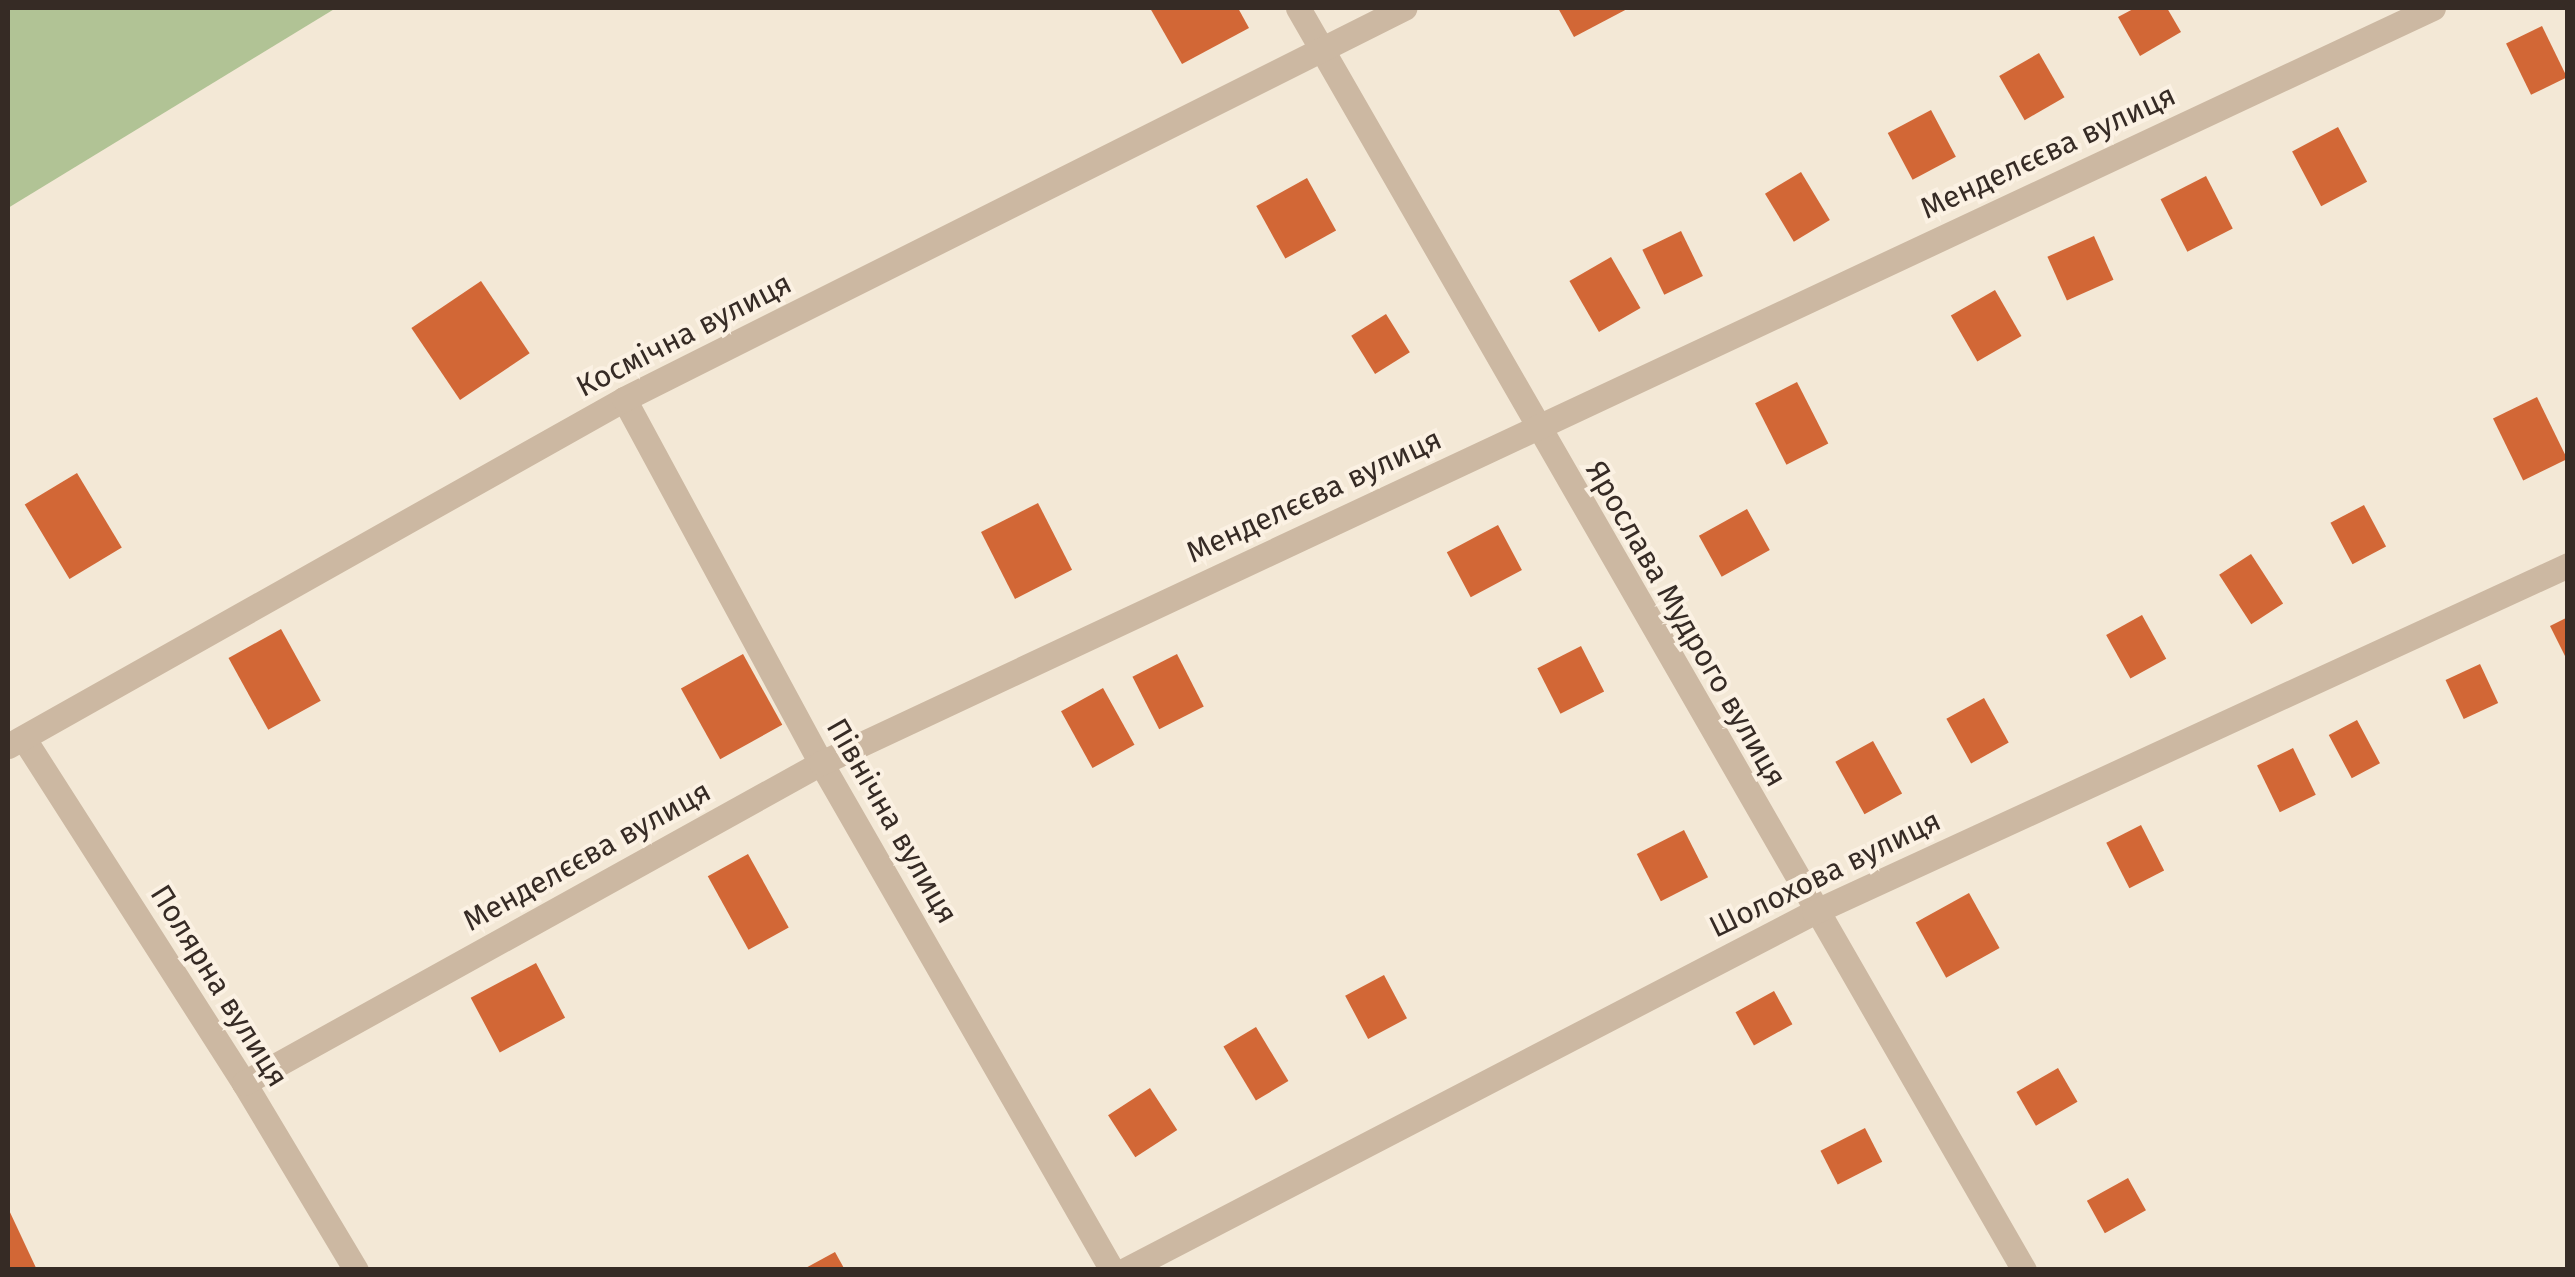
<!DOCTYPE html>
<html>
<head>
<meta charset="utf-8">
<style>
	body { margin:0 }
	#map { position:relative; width:2575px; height:1277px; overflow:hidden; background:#f3e8d6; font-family:"Fira Sans",sans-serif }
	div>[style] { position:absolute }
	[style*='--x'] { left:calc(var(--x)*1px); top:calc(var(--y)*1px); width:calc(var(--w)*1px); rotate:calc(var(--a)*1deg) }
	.green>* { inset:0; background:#b1c395 }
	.building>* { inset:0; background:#d26736; transform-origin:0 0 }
	.minor>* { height:25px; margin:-12.5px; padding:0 12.5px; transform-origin:12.5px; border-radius:12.5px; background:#ccb8a2 }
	span { translate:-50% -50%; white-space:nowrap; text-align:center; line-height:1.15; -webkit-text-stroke:8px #fbf1e3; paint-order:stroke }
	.street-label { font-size:30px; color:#362b25 }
	.frame { position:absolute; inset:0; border:10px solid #362b25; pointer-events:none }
</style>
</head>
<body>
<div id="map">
	<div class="green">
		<div style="clip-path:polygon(8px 8px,336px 8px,8px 208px)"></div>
	</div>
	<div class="building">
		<div style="clip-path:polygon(1150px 8px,1238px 8px,1249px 28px,1182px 64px)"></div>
		<div style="clip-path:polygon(1558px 8px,1629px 8px,1574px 37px)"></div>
		<div style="clip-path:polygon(2135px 8px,2167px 8px,2181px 32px,2140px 56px,2118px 17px)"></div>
		<div style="left:2542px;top:26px;width:57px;height:40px;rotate:64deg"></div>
		<div style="left:2039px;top:53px;width:51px;height:46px;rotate:60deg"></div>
		<div style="left:1931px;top:110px;width:53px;height:49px;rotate:62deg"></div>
		<div style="left:2338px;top:127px;width:62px;height:52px;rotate:62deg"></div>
		<div style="left:1801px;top:172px;width:56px;height:42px;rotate:59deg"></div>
		<div style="left:2206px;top:176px;width:59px;height:51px;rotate:63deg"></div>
		<div style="left:1307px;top:178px;width:60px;height:58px;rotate:61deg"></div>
		<div style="left:1681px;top:231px;width:50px;height:43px;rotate:64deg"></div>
		<div style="left:2094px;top:236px;width:48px;height:51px;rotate:66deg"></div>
		<div style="left:1611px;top:257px;width:59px;height:48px;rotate:60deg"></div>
		<div style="left:481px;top:281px;width:87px;height:84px;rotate:56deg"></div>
		<div style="left:1995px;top:290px;width:53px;height:51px;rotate:60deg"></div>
		<div style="left:1386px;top:314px;width:45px;height:41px;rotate:58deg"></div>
		<div style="left:1797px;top:382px;width:69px;height:47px;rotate:63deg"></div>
		<div style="left:2537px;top:397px;width:69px;height:49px;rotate:64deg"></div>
		<div style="left:77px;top:473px;width:87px;height:61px;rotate:59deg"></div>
		<div style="left:1038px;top:503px;width:75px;height:64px;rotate:63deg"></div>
		<div style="left:2364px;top:505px;width:47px;height:38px;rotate:62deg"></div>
		<div style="left:1747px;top:509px;width:47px;height:55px;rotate:61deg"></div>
		<div style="left:1498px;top:525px;width:51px;height:58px;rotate:62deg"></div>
		<div style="left:2251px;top:554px;width:59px;height:38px;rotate:57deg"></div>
		<div style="left:2142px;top:615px;width:50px;height:41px;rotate:61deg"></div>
		<div style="clip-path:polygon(2568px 617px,2568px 662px,2550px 626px)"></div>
		<div style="left:281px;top:629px;width:82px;height:60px;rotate:61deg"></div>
		<div style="left:1581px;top:646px;width:51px;height:49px;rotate:63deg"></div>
		<div style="left:743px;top:654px;width:81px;height:71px;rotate:61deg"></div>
		<div style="left:1177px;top:654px;width:59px;height:50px;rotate:63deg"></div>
		<div style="left:2480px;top:664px;width:43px;height:38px;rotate:65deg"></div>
		<div style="left:1103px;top:688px;width:65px;height:48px;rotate:61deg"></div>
		<div style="left:1984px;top:698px;width:51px;height:43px;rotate:61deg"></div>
		<div style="left:2357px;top:720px;width:49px;height:32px;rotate:62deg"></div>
		<div style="left:1873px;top:741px;width:60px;height:43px;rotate:61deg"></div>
		<div style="left:2293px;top:748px;width:52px;height:40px;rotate:64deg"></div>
		<div style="left:2141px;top:825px;width:51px;height:39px;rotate:63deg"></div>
		<div style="left:1684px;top:830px;width:53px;height:53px;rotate:63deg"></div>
		<div style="left:748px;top:854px;width:84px;height:46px;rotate:61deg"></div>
		<div style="left:1969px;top:893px;width:63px;height:61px;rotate:61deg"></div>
		<div style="left:536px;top:963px;width:62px;height:74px;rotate:62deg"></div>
		<div style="left:1384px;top:975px;width:49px;height:44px;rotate:62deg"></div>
		<div style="left:1774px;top:991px;width:38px;height:44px;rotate:61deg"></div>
		<div style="left:1256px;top:1027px;width:63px;height:38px;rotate:59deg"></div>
		<div style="left:2058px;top:1068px;width:39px;height:48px;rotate:60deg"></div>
		<div style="left:1150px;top:1088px;width:50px;height:50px;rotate:57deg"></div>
		<div style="left:1865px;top:1128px;width:38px;height:50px;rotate:63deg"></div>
		<div style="left:2128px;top:1178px;width:37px;height:47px;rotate:61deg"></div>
		<div style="clip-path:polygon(8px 1208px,37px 1270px,8px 1270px)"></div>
		<div style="clip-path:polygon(835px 1252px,845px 1270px,802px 1270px)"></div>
	</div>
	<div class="minor">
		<div style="--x:1298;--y:8;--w:1456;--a:60.09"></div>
		<div style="--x:624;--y:399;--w:414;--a:61.6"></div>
		<div style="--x:821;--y:763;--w:585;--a:60.15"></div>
		<div style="--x:24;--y:739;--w:408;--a:57.4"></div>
		<div style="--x:244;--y:1083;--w:218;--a:59.1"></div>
		<div style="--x:8;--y:746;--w:707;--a:-29.39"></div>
		<div style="--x:624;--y:399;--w:873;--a:-26.62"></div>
		<div style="--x:244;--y:1083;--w:660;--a:-29.01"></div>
		<div style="--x:821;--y:763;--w:1780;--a:-25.1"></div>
		<div style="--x:1125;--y:1270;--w:776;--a:-27.46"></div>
		<div style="--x:1814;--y:912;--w:830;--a:-24.71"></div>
	</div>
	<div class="street-label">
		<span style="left:2048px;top:152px;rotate:-25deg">Менделєєва вулиця</span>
		<span style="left:684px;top:335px;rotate:-27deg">Космічна вулиця</span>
		<span style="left:1314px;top:496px;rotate:-25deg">Менделєєва вулиця</span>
		<span style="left:1686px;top:624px;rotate:60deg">Ярослава Мудрого вулиця</span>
		<span style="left:892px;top:821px;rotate:60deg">Північна вулиця</span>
		<span style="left:587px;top:856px;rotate:-29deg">Менделєєва вулиця</span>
		<span style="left:1825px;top:874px;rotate:-26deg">Шолохова вулиця</span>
		<span style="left:219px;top:986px;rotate:58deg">Полярна вулиця</span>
	</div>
	<div class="frame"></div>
</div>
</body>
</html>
